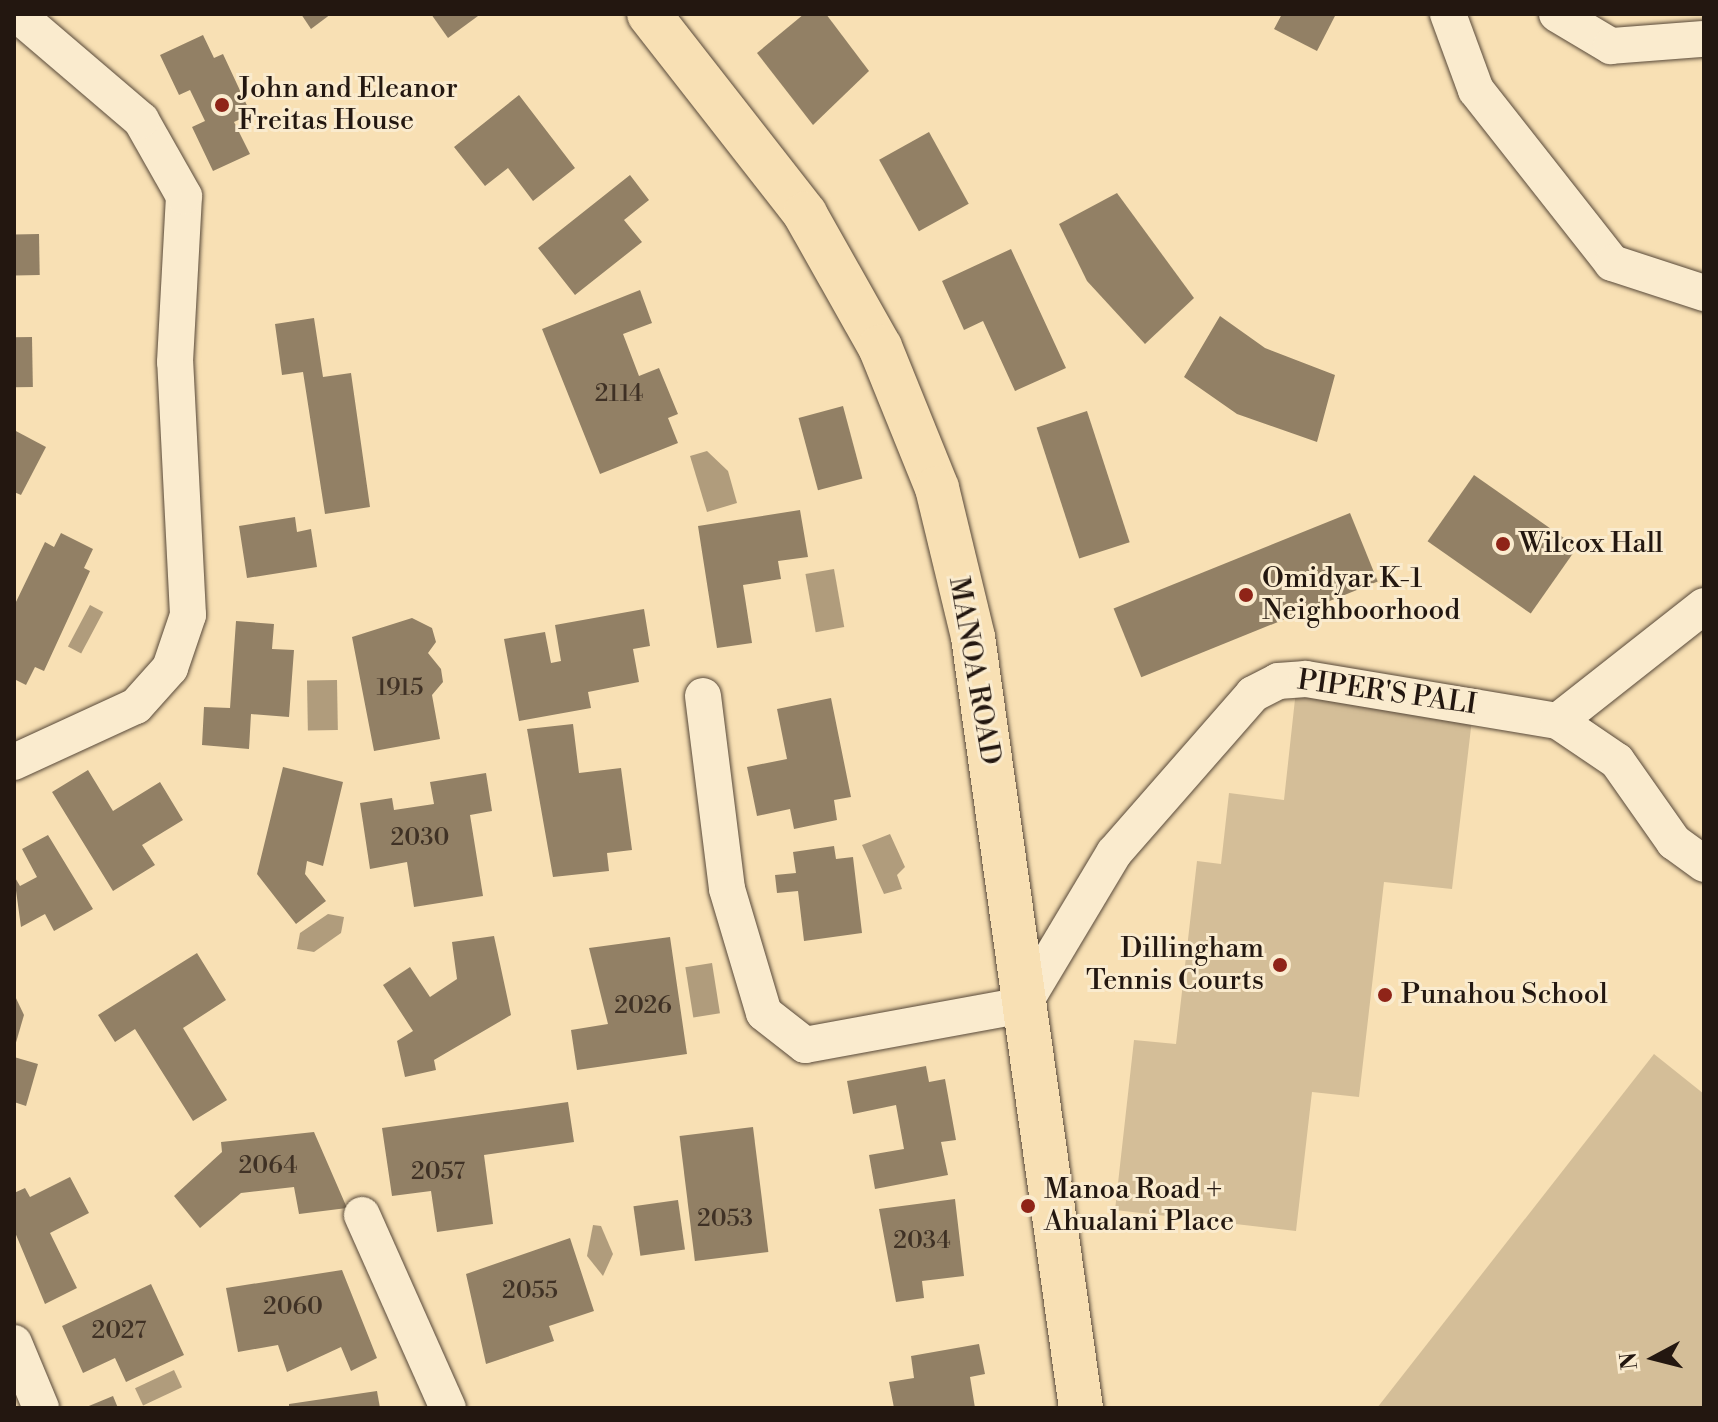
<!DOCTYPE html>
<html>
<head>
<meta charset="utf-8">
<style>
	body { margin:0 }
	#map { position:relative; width:1718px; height:1422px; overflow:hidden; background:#f8e0b4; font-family:"Libre Bodoni",serif }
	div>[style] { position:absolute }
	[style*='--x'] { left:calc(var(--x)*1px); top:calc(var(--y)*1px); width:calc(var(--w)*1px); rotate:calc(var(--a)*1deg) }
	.green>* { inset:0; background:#d4be98 }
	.water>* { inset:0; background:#b09c7c; transform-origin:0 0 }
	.building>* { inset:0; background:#928065; transform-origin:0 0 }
	.roads { filter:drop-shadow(0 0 2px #584939) drop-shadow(0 0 2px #584939) }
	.minor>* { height:36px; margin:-18px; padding:0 18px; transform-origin:18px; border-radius:18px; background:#faebce }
	.major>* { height:44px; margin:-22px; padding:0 22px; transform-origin:22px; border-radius:22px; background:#f8e0b4 }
	.dots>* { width:22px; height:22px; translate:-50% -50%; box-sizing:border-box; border:4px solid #faebce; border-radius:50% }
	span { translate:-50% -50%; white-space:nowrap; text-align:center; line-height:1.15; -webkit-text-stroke:6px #faebce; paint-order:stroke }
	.number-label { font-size:24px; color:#3f3125 }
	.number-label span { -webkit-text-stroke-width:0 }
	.poi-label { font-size:28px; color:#231710 }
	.left { translate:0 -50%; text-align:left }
	.right { translate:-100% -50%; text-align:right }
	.street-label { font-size:28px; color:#231710 }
	.frame { position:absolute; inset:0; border:16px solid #231710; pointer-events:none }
	.north { position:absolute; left:1614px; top:1318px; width:80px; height:80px; -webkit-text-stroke:6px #faebce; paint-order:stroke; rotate:263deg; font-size:22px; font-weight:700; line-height:32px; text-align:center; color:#231710 }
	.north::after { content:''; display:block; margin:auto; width:28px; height:36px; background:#231710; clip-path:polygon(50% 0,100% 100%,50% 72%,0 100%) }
</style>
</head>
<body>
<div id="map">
	<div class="green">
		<div style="clip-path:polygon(1296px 690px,1473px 711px,1452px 889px,1384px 882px,1359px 1097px,1312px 1092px,1296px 1231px,1115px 1210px,1134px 1040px,1176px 1044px,1197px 861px,1221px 864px,1229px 793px,1284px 800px)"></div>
		<div style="clip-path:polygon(1654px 1054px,1704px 1094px,1704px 1408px,1377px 1408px)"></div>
	</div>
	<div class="water">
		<div style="clip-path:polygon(707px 451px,728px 471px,737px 503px,707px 512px,690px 456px)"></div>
		<div style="left:834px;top:569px;width:59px;height:29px;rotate:80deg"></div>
		<div style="left:90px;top:605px;width:15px;height:47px;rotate:28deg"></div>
		<div style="left:337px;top:680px;width:50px;height:30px;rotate:89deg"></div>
		<div style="clip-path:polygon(890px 834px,905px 867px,897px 875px,902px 889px,884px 894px,862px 845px)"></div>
		<div style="clip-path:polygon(328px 914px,344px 917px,341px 933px,314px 952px,297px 949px,300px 933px)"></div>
		<div style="left:712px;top:963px;width:51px;height:27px;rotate:81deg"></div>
		<div style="clip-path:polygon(593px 1225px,601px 1226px,613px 1254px,603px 1276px,587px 1256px)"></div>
		<div style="left:174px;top:1370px;width:19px;height:43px;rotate:65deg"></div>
	</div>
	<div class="building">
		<div style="clip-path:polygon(301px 14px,331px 14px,311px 29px)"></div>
		<div style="clip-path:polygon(431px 14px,476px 14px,478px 16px,448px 38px)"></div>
		<div style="clip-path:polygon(804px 14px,826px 14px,869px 71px,813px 125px,757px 53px)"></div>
		<div style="clip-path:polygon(1282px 14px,1336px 14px,1317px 51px,1274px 29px)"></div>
		<div style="clip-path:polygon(203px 35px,214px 58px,223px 54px,251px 114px,234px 122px,250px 154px,213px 171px,192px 127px,205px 121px,190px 90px,179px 95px,160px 55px)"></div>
		<div style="clip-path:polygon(519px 95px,575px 168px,533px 201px,508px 168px,485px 186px,454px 147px)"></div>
		<div style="left:929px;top:132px;width:82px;height:57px;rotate:61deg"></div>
		<div style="clip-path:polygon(630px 175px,649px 200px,624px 220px,642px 242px,575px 295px,538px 248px)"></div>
		<div style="clip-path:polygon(1117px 193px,1194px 298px,1145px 344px,1087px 281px,1059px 224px)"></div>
		<div style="left:39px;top:234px;width:41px;height:25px;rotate:89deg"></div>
		<div style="clip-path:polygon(1011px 249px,1066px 368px,1015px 391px,983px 321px,964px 330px,942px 281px)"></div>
		<div style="clip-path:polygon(640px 290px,652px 323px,623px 334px,639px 376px,659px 368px,678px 414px,668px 418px,678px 443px,600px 474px,542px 329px)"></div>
		<div style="clip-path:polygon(1220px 316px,1265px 348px,1335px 375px,1317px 442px,1237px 414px,1184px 377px)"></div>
		<div style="clip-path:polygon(314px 318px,323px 377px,351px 373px,370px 507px,325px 514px,303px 372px,282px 375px,275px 324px)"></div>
		<div style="left:32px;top:337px;width:50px;height:18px;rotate:89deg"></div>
		<div style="left:843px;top:406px;width:75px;height:46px;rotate:75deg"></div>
		<div style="left:1087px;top:411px;width:138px;height:53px;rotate:72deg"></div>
		<div style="clip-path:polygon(14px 430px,46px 447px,21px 495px,14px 492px)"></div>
		<div style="left:1474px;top:475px;width:126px;height:81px;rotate:35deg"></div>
		<div style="clip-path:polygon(800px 510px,808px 557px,778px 561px,781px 579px,743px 585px,752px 643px,717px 648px,698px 526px)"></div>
		<div style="left:1350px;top:513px;width:74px;height:255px;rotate:68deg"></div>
		<div style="clip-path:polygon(295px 517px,297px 532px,311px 529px,317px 567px,247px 578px,239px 526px)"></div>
		<div style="clip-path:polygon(61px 533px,93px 549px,84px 568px,90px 571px,44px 671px,35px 667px,26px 685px,14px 679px,14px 606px,45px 542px,54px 547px)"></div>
		<div style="clip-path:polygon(644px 609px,650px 646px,633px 649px,639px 682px,588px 692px,591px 708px,519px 721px,504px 639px,545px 632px,551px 663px,561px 661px,555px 625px)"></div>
		<div style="clip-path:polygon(412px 618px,432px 628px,436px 642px,428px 653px,441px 669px,443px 682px,432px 695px,440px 739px,374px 751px,352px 637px)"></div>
		<div style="clip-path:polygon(236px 621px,274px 624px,272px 649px,294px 650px,289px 717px,251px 714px,249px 749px,202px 745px,204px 707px,230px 708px)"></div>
		<div style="clip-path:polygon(831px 698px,851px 797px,834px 800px,837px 820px,794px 829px,790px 809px,757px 816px,747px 767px,787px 759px,777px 709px)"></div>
		<div style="clip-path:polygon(573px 724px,579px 773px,621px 768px,632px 850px,607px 853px,609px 871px,553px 877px,527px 729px)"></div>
		<div style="clip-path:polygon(283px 767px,343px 782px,323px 866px,307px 861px,305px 874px,326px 901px,296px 924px,257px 874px)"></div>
		<div style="clip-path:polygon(88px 770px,113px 811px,160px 782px,183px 820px,142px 845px,155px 865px,113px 891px,52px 792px)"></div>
		<div style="clip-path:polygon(486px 773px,492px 811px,470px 815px,483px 896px,414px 907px,407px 862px,370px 869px,360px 803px,392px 798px,394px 810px,434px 804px,430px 782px)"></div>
		<div style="clip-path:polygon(48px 835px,93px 909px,54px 931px,45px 914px,21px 927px,14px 876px,20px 886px,37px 877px,22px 849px)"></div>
		<div style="clip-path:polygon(834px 846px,836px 859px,853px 857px,862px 933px,804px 941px,798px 891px,777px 893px,775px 875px,796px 873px,793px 852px)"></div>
		<div style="clip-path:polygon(494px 936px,511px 1015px,434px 1060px,436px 1070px,405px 1077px,397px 1041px,413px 1031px,383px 985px,410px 967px,430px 997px,457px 979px,452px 942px)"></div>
		<div style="clip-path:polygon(670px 937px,687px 1054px,577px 1070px,571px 1030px,608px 1024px,589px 948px)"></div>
		<div style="clip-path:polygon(197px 953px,226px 1000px,183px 1028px,227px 1100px,193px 1121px,135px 1029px,115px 1042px,98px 1015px)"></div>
		<div style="clip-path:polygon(14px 994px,24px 1015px,15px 1046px,14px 1046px)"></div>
		<div style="clip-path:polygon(14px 1057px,38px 1064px,26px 1106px,14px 1102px)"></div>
		<div style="clip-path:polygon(926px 1066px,929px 1082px,945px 1079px,956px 1140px,941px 1142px,948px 1175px,875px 1189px,869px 1155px,904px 1149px,896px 1105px,853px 1114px,847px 1081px)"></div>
		<div style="clip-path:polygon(568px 1102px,574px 1142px,484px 1155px,493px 1224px,437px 1232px,431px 1191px,392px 1196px,382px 1128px)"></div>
		<div style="left:753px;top:1127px;width:126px;height:74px;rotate:83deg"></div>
		<div style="clip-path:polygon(314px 1132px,347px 1208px,299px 1214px,294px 1187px,241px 1193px,200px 1228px,174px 1196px,222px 1152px,221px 1142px)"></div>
		<div style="clip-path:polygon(70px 1177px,89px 1213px,50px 1233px,77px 1288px,45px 1304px,14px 1230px,14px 1193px,25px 1188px,30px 1197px)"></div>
		<div style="clip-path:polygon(955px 1199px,964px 1276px,922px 1281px,924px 1298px,896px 1302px,879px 1209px)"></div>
		<div style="left:678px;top:1200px;width:50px;height:45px;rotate:82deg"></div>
		<div style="clip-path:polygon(570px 1238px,594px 1311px,549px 1326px,554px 1341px,486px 1364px,466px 1274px)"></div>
		<div style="clip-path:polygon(342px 1270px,377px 1358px,351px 1371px,341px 1347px,287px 1372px,278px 1345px,238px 1352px,226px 1288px)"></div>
		<div style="clip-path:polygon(151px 1284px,184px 1355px,126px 1382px,115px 1358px,83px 1373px,62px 1326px)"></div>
		<div style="clip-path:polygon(979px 1344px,985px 1374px,970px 1377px,975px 1408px,894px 1408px,889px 1382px,914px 1378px,911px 1356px)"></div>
		<div style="clip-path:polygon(377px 1391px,380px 1408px,289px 1408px,289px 1404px)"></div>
		<div style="clip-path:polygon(113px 1396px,118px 1408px,84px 1408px)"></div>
	</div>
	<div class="roads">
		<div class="minor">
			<div style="--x:1448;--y:14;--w:81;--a:69.8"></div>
			<div style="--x:1476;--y:90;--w:220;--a:51.8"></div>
			<div style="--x:1612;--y:263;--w:97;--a:18.1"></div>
			<div style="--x:1557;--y:14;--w:63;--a:30.7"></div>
			<div style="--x:1611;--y:46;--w:91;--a:-4.4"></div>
			<div style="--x:703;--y:696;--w:194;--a:82.9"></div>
			<div style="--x:727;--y:889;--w:129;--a:73.4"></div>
			<div style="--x:764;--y:1013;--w:52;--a:38"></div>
			<div style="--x:805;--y:1045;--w:222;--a:-10.4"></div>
			<div style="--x:1023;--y:1005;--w:177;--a:-59.1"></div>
			<div style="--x:1114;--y:853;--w:211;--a:-48.8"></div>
			<div style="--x:1253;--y:694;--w:28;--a:-27"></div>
			<div style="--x:1278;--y:681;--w:28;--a:-4"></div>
			<div style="--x:1306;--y:679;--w:255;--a:9.5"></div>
			<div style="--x:1558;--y:721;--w:71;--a:34.1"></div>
			<div style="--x:1617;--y:761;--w:99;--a:54.9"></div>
			<div style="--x:1674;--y:842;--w:37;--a:36"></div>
			<div style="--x:1558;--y:721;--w:186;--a:-38.2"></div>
			<div style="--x:14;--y:762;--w:134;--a:-24.7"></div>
			<div style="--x:136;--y:706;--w:51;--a:-48.2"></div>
			<div style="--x:170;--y:668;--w:56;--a:-71.2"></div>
			<div style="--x:188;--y:615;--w:253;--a:-92.9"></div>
			<div style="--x:175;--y:362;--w:166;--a:-86.9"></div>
			<div style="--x:184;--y:196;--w:87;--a:-119.5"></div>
			<div style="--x:141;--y:120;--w:163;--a:-139.5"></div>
			<div style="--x:362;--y:1215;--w:211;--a:66"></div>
			<div style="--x:14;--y:1343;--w:70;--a:67.4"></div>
		</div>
		<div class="major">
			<div style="--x:649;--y:14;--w:254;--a:52"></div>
			<div style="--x:805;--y:214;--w:153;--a:60.6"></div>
			<div style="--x:880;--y:347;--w:152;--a:68"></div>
			<div style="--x:937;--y:488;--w:153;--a:76.4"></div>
			<div style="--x:973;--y:637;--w:779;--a:82.03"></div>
		</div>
	</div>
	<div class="dots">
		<div style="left:222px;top:105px;background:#8f2418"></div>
		<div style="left:1503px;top:544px;background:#8f2418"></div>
		<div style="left:1246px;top:595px;background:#8f2418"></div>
		<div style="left:1280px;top:965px;background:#8f2418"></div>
		<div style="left:1385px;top:995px;background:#8f2418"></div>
		<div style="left:1028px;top:1206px;background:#8f2418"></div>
	</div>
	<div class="number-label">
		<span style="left:619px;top:395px">2114</span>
		<span style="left:400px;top:689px">1915</span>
		<span style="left:420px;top:839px">2030</span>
		<span style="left:643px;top:1007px">2026</span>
		<span style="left:268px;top:1167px">2064</span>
		<span style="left:438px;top:1173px">2057</span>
		<span style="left:725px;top:1220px">2053</span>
		<span style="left:922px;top:1242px">2034</span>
		<span style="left:530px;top:1292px">2055</span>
		<span style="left:293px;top:1308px">2060</span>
		<span style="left:119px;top:1332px">2027</span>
	</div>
	<div class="poi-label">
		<span class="left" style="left:238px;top:105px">John and Eleanor<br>Freitas House</span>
		<span class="left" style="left:1519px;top:544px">Wilcox Hall</span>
		<span class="left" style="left:1262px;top:595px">Omidyar K-1<br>Neighboorhood</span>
		<span class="right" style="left:1264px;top:965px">Dillingham<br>Tennis Courts</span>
		<span class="left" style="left:1401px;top:995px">Punahou School</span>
		<span class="left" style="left:1044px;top:1206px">Manoa Road +<br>Ahualani Place</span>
	</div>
	<div class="street-label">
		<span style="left:974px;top:671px;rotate:80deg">MANOA ROAD</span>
		<span style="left:1387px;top:693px;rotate:8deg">PIPER'S PALI</span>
	</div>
	<div class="frame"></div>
	<div class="north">N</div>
</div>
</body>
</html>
